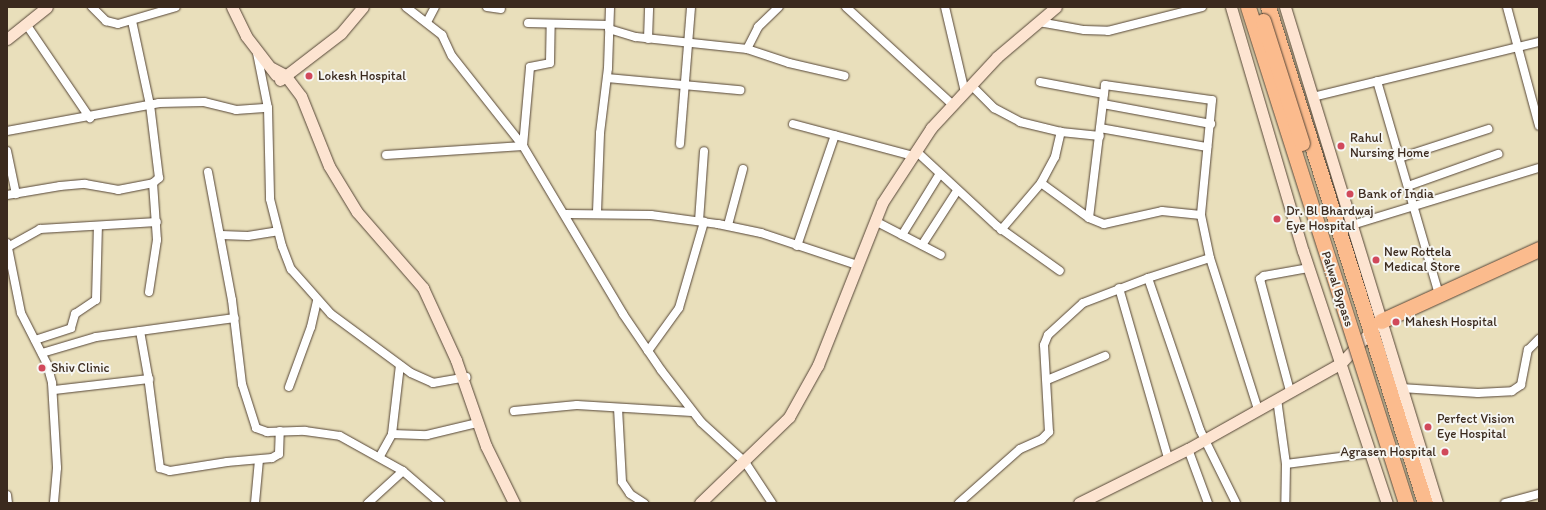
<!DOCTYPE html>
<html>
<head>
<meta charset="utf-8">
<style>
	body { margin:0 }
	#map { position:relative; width:1546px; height:510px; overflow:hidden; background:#e9dfbb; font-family:Itim,sans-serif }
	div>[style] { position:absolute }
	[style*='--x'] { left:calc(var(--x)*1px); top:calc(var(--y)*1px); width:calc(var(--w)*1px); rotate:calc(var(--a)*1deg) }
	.roads { filter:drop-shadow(0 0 1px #554536) drop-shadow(0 0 1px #554536) }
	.street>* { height:8px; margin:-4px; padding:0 4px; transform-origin:4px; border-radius:4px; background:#fff }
	.secondary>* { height:11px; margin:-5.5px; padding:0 5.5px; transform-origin:5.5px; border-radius:5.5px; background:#fde4d1 }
	.highway>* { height:15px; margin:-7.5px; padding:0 7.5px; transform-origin:7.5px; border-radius:7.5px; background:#fbbb8d }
	.bridges { filter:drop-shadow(0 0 1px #554536) drop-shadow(0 0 1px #554536) }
	.highway-bridge>* { height:15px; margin:-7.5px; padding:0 7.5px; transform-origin:7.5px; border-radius:7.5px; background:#fbbb8d }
	.dots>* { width:11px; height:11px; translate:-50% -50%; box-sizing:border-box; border:2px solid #f6f6f2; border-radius:50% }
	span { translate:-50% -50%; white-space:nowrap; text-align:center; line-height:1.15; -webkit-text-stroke:4px #f6f6f2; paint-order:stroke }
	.poi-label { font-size:13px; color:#3b2a1e }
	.left { translate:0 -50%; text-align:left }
	.right { translate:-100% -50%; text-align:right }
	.street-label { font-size:13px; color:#3b2a1e }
	.frame { position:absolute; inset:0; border:8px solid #3b2a1e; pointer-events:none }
</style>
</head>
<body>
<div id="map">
	<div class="roads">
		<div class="street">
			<div style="--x:92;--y:7;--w:20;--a:45"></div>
			<div style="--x:106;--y:21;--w:12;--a:14"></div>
			<div style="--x:118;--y:24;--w:60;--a:-16.3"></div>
			<div style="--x:406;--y:7;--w:46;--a:37.9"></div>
			<div style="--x:442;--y:35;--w:23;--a:65"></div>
			<div style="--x:452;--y:56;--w:115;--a:51.7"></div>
			<div style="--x:523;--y:146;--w:196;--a:59.2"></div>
			<div style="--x:623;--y:314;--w:68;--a:55.8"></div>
			<div style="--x:661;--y:370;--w:66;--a:52.4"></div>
			<div style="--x:701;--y:422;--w:59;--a:42.3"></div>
			<div style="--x:745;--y:462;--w:49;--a:56.6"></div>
			<div style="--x:487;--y:7;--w:14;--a:8"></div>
			<div style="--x:846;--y:7;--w:144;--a:42.5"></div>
			<div style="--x:945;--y:7;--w:87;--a:76.8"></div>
			<div style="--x:1507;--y:7;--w:123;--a:74.9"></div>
			<div style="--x:427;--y:22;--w:17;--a:-62"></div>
			<div style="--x:1039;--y:22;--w:46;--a:10.1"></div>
			<div style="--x:1084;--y:30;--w:24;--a:2"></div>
			<div style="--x:1108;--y:31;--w:97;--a:-14.3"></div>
			<div style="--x:528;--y:23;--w:81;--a:1.4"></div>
			<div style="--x:26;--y:24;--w:114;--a:55.8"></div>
			<div style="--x:609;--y:29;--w:28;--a:17"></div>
			<div style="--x:636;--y:37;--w:112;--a:6.2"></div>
			<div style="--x:747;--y:49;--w:25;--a:-63"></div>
			<div style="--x:758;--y:27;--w:29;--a:-44"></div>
			<div style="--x:648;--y:39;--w:32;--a:-88"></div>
			<div style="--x:747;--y:49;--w:44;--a:18.4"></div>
			<div style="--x:789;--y:63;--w:57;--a:13.1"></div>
			<div style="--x:257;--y:53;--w:56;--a:78.7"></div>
			<div style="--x:268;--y:108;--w:91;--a:88.7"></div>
			<div style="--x:270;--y:199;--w:49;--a:75.7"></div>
			<div style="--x:282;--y:246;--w:25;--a:69"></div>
			<div style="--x:291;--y:269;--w:60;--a:48.4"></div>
			<div style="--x:331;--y:314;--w:99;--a:36.4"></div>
			<div style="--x:411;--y:373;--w:24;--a:24"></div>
			<div style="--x:433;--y:383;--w:34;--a:-10"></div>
			<div style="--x:607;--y:78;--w:134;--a:5.2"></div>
			<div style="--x:1377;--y:81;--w:223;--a:73.8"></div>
			<div style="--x:1040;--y:82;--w:65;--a:10.6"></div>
			<div style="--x:971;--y:85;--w:33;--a:45"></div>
			<div style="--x:994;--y:108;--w:30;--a:28"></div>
			<div style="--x:1020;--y:122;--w:42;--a:13.7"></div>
			<div style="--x:1061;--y:132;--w:39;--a:6"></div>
			<div style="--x:1313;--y:97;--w:233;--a:-13.7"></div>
			<div style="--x:1103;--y:104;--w:110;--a:10.5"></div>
			<div style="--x:793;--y:124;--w:124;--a:14.9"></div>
			<div style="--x:1100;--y:128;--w:109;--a:10.1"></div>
			<div style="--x:7;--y:131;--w:155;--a:-10.4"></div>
			<div style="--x:159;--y:103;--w:45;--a:-1.3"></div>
			<div style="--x:204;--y:102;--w:33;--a:14"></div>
			<div style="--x:236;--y:110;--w:32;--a:-4"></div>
			<div style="--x:680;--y:144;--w:137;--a:-85.4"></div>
			<div style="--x:7;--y:151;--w:44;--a:78.2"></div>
			<div style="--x:916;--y:151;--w:110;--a:42.8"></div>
			<div style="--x:997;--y:226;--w:77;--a:35.5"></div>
			<div style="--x:386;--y:155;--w:137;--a:-3.8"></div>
			<div style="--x:523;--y:146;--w:79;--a:-84.9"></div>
			<div style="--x:530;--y:67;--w:20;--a:-11"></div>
			<div style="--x:550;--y:63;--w:39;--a:-89"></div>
			<div style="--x:1399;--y:158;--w:94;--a:-18"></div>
			<div style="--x:208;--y:172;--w:130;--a:79.4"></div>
			<div style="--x:232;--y:300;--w:85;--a:83.2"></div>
			<div style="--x:242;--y:384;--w:46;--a:72.3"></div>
			<div style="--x:256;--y:428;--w:12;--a:20"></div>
			<div style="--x:267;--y:432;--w:38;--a:-2"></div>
			<div style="--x:305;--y:431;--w:35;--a:8"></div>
			<div style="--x:340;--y:436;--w:72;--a:29.1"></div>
			<div style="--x:403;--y:471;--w:49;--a:40.9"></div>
			<div style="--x:1041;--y:183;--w:59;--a:36.1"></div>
			<div style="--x:1089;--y:218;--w:16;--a:22"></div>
			<div style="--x:1104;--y:224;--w:59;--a:-12.6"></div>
			<div style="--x:1162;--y:211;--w:39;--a:6"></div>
			<div style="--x:1408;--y:186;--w:96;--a:-19.6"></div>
			<div style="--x:7;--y:195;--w:54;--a:-9.6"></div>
			<div style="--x:60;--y:186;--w:25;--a:-5"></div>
			<div style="--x:85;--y:184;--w:34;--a:10"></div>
			<div style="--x:118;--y:190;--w:36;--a:-11"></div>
			<div style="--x:153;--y:183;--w:8;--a:-40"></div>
			<div style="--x:159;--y:178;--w:74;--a:-97"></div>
			<div style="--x:150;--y:105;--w:86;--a:-102.1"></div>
			<div style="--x:597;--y:212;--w:79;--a:-87.8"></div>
			<div style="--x:600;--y:133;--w:65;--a:-83"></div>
			<div style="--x:608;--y:68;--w:61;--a:-88.1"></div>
			<div style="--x:565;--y:214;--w:86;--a:0.7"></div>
			<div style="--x:651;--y:215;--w:68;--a:7.7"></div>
			<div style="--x:718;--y:224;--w:44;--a:11.8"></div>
			<div style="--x:761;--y:233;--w:101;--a:18.4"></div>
			<div style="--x:1089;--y:218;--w:134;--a:-83.1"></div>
			<div style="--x:1105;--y:85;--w:108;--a:8"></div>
			<div style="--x:1212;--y:100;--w:116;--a:95.5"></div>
			<div style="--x:1201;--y:215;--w:44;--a:78.2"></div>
			<div style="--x:1210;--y:258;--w:158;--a:72.4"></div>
			<div style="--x:699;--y:221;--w:70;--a:-85.9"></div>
			<div style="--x:875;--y:221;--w:74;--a:27.3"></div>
			<div style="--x:728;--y:225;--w:58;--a:-75"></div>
			<div style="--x:1352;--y:225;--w:195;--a:-17"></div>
			<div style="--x:1001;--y:230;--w:62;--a:-49.6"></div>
			<div style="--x:1041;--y:183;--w:30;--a:-62"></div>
			<div style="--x:1055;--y:157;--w:26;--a:-77"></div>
			<div style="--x:221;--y:235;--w:27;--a:2"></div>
			<div style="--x:248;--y:236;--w:30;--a:-9"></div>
			<div style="--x:902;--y:235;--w:70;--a:-58.3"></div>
			<div style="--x:7;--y:243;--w:71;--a:78.7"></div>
			<div style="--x:21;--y:313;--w:57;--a:63"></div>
			<div style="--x:47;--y:364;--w:20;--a:75"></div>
			<div style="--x:52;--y:383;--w:85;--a:86.6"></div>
			<div style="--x:57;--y:468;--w:35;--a:95"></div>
			<div style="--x:922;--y:245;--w:64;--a:-57.1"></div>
			<div style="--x:797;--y:246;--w:117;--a:-71.1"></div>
			<div style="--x:8;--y:247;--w:37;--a:-29"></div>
			<div style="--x:40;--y:229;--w:117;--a:-3.4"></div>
			<div style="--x:1148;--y:278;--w:65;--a:-17.9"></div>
			<div style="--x:1119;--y:288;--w:177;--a:73.9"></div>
			<div style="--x:149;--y:292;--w:53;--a:-81.3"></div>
			<div style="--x:157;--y:240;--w:57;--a:-94"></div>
			<div style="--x:140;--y:331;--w:46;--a:79.9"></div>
			<div style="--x:148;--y:376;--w:93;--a:82.6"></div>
			<div style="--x:160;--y:468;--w:10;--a:17"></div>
			<div style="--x:170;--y:471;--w:58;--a:-9"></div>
			<div style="--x:227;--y:462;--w:45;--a:-5.1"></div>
			<div style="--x:272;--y:458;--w:8;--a:-30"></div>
			<div style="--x:279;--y:454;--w:23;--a:-88"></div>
			<div style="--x:35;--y:340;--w:38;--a:-18"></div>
			<div style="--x:71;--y:328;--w:15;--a:-74"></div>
			<div style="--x:75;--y:314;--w:25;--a:-34"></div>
			<div style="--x:96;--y:300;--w:74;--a:-88.5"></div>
			<div style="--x:648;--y:351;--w:53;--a:-54.2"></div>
			<div style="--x:679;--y:308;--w:90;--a:-73.8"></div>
			<div style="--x:42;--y:353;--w:56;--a:-16.5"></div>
			<div style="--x:96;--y:337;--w:140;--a:-7.8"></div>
			<div style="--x:1047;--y:380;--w:63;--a:-22.5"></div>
			<div style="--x:289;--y:387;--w:64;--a:-69.9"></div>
			<div style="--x:311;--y:327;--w:27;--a:-77"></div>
			<div style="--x:1401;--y:388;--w:77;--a:3.7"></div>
			<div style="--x:1478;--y:393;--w:34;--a:-3"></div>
			<div style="--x:1512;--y:391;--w:11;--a:-34"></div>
			<div style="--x:1521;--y:385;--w:36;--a:-79"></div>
			<div style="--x:1528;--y:350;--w:16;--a:-45"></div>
			<div style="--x:54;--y:390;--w:96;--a:-6.6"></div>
			<div style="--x:1290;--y:391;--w:116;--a:-105"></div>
			<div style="--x:1260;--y:279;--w:5;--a:-37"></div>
			<div style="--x:1264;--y:276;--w:46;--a:-10.1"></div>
			<div style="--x:1277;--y:399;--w:66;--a:82.1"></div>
			<div style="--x:1286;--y:464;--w:39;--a:91"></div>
			<div style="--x:618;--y:408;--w:74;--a:86.9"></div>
			<div style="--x:622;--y:482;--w:14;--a:56"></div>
			<div style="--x:630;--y:494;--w:17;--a:33"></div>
			<div style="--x:514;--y:411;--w:63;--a:-5.4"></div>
			<div style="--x:577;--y:405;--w:115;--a:3.5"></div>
			<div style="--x:392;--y:434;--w:35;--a:2"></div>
			<div style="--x:427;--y:435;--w:51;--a:-13.5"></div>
			<div style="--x:1188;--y:449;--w:58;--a:69.7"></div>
			<div style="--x:380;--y:456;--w:25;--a:-61"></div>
			<div style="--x:392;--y:434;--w:69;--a:-83.4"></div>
			<div style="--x:1286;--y:464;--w:86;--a:-7.4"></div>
			<div style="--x:7;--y:495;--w:8;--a:83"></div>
			<div style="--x:255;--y:503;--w:43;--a:-84.7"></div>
			<div style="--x:368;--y:503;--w:47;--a:-42.4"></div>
			<div style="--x:959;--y:503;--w:81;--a:-41.5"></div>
			<div style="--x:1020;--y:449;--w:24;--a:-24"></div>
			<div style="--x:1042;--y:439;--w:10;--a:-45"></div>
			<div style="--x:1049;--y:432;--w:87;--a:-93.3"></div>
			<div style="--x:1044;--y:345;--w:11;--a:-68"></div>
			<div style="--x:1048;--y:335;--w:47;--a:-42.4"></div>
			<div style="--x:1083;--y:303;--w:70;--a:-21"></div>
			<div style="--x:1148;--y:278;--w:161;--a:71.1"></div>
			<div style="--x:1200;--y:430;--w:81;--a:63.7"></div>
			<div style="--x:1505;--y:503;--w:35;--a:-15"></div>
		</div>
		<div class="secondary">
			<div style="--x:232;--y:7;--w:32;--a:64"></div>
			<div style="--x:246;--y:36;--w:49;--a:52.4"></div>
			<div style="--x:1231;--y:7;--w:254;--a:73.6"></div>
			<div style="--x:1303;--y:251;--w:266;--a:71.6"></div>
			<div style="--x:1285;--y:7;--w:519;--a:72.96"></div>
			<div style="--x:7;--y:39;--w:51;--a:-38.7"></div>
			<div style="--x:272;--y:68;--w:15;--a:28"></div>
			<div style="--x:285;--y:75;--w:26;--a:53"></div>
			<div style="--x:301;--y:96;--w:75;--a:68.2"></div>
			<div style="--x:329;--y:166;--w:54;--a:58.7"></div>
			<div style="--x:357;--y:212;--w:101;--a:49"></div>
			<div style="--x:423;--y:288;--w:79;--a:65.4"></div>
			<div style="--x:456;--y:360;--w:91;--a:70.8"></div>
			<div style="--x:486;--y:446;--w:64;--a:63.8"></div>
			<div style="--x:280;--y:80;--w:77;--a:-37.6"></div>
			<div style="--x:341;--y:33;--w:34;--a:-50"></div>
			<div style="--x:700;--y:503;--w:124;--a:-44"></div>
			<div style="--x:789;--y:417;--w:60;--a:-60.9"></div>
			<div style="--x:818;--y:365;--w:174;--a:-68.4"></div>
			<div style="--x:882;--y:203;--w:90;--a:-56.8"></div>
			<div style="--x:931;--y:128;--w:97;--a:-47.1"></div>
			<div style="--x:997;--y:57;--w:77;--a:-40.3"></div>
			<div style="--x:1079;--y:503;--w:122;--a:-26.4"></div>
			<div style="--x:1188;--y:449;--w:176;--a:-29.3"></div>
			<div style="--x:1341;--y:363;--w:48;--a:-46.7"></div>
		</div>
		<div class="highway">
			<div style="--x:1268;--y:7;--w:520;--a:72.44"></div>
			<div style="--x:1381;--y:321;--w:174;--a:-24.5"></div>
		</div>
	</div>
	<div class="bridges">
		<div class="highway-bridge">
			<div style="--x:1248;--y:7;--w:521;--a:72.33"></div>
			<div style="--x:1263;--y:21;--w:128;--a:72.3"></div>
		</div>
	</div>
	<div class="dots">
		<div style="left:309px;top:76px;background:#d1495b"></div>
		<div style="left:1341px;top:146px;background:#d1495b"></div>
		<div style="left:1350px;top:194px;background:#d1495b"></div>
		<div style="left:1277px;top:219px;background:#d1495b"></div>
		<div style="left:1376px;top:260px;background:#d1495b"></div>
		<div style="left:1396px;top:322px;background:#d1495b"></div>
		<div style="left:42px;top:368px;background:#d1495b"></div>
		<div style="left:1428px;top:427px;background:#d1495b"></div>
		<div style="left:1445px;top:452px;background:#d1495b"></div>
	</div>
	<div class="poi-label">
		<span class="left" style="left:318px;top:76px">Lokesh Hospital</span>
		<span class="left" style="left:1350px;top:146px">Rahul<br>Nursing Home</span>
		<span class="left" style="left:1358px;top:194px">Bank of India</span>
		<span class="left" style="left:1286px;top:219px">Dr. Bl Bhardwaj<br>Eye Hospital</span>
		<span class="left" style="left:1384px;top:260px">New Rottela<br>Medical Store</span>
		<span class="left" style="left:1405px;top:322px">Mahesh Hospital</span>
		<span class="left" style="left:51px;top:368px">Shiv Clinic</span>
		<span class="left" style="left:1437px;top:427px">Perfect Vision<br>Eye Hospital</span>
		<span class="right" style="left:1436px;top:452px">Agrasen Hospital</span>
	</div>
	<div class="street-label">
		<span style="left:1337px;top:289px;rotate:72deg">Palwal Bypass</span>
	</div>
	<div class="frame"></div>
</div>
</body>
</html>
